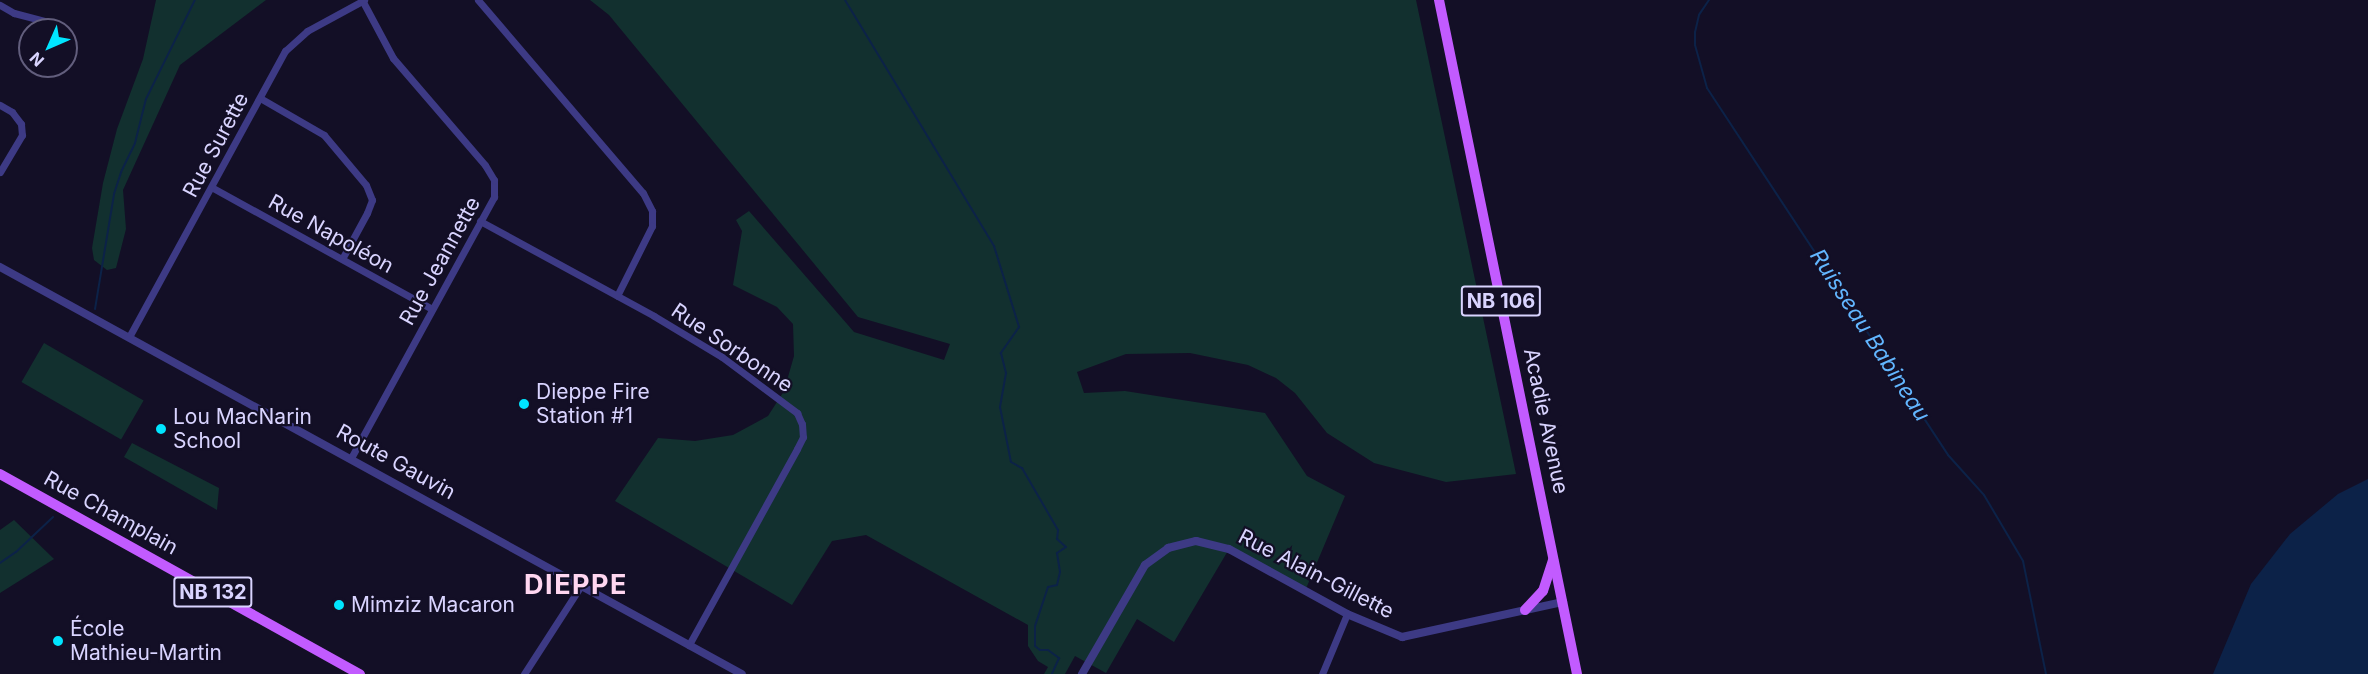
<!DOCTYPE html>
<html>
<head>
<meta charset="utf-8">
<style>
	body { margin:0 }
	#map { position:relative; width:2368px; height:674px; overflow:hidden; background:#130f26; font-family:Inter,sans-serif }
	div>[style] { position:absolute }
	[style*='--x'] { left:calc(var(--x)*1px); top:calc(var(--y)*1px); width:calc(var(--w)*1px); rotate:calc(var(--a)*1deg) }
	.green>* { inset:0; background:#12302f; transform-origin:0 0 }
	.water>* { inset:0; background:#0c2248 }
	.stream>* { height:2px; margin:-1px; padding:0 1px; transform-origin:1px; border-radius:1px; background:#0c2248 }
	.minor>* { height:7px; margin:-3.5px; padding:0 3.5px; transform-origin:3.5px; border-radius:3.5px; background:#3d3a85 }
	.tertiary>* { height:8px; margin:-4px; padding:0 4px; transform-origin:4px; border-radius:4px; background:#3d3a85 }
	.primary>* { height:10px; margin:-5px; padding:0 5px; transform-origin:5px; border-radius:5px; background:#c25bff }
	.dots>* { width:16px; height:16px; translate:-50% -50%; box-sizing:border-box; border:3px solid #130f26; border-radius:50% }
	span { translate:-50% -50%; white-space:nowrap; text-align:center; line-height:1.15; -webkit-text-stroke:4.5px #130f26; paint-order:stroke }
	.shield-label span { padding:2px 4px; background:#130f26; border:2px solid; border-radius:4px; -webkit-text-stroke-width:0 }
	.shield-label { font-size:20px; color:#d9d4ff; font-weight:700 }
	.street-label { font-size:21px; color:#d9d4ff }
	.poi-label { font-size:21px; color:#d9d4ff }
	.left { translate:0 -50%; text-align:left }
	.water-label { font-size:22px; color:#62b6ff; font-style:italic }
	.district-label { font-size:27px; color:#ffd6f0; font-weight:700; letter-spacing:1.5px }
	.north { position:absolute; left:18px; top:18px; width:60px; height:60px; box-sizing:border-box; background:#130f26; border:2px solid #625e7d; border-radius:50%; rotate:225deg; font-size:16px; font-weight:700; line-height:24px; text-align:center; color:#d9d4ff }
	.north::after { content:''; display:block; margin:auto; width:21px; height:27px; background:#00e5ff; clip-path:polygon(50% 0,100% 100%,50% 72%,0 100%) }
</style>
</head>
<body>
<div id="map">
	<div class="green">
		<div style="clip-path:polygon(156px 0,266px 0,180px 65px,123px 190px,126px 229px,116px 268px,107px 270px,94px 260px,92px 248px,103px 183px,117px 129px,143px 59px)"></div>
		<div style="clip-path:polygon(590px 0,1416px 0,1516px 474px,1446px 482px,1374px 463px,1327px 433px,1295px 393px,1276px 378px,1248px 365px,1190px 353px,1126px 354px,1077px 372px,1084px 393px,1125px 391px,1265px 413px,1307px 476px,1345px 496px,1305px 591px,1229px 549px,1174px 642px,1137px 619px,1106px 673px,1075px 656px,1065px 674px,1044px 674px,1048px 667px,1038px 661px,1028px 646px,1028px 625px,866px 535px,832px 541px,792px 605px,615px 501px,658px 438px,695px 441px,733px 435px,768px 416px,784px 391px,794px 356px,793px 324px,777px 307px,733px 285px,742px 231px,736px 220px,749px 211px,854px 332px,944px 360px,950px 344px,858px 317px,609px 15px)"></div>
		<div style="left:44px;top:343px;width:115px;height:45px;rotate:30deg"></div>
		<div style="clip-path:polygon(132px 443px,219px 488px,217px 510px,124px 457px)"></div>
		<div style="clip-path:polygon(14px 520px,54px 559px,0 593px,0 530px)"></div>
	</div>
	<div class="water">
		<div style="clip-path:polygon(2368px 479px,2368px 674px,2213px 674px,2251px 584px,2290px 534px,2338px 494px)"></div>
	</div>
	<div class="stream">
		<div style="--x:845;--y:0;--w:288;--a:58.8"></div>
		<div style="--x:994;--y:246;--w:85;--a:72.8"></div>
		<div style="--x:1019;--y:327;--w:32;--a:125"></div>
		<div style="--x:1001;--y:353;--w:21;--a:76"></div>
		<div style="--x:1006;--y:373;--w:35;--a:100"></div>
		<div style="--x:1000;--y:407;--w:56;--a:78.7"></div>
		<div style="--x:1011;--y:462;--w:13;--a:29"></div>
		<div style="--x:1022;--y:468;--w:72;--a:59.9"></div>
		<div style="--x:1058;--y:530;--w:9;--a:96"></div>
		<div style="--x:1057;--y:539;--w:12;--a:42"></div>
		<div style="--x:1066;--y:547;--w:11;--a:146"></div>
		<div style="--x:1057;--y:553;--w:19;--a:81"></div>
		<div style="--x:1060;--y:572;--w:13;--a:103"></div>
		<div style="--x:1057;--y:585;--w:9;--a:167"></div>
		<div style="--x:1048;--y:587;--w:41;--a:108.4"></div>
		<div style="--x:1035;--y:626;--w:20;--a:90"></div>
		<div style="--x:1035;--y:646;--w:6;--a:39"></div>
		<div style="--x:1040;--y:650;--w:8;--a:0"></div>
		<div style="--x:1048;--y:650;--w:14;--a:36"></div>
		<div style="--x:1059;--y:658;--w:17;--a:114"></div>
		<div style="--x:1709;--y:0;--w:18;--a:124"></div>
		<div style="--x:1699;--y:15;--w:17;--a:103"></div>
		<div style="--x:1695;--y:32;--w:13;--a:90"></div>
		<div style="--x:1695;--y:45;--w:45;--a:74.4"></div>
		<div style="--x:1707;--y:88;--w:439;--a:56.7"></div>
		<div style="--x:1948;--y:455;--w:54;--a:48"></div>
		<div style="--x:1984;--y:495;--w:77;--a:59.4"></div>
		<div style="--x:2023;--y:561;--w:115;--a:78.5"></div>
		<div style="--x:95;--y:309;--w:117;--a:-80.6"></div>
		<div style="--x:114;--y:194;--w:23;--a:-72"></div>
		<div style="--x:121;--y:172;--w:32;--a:-64"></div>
		<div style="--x:135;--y:143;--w:45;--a:-76"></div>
		<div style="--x:146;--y:99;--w:110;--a:-63.7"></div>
		<div style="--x:0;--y:563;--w:19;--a:-35"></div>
		<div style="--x:16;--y:552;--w:51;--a:-43.4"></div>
	</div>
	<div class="minor">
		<div style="--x:478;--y:0;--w:254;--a:49.5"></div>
		<div style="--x:643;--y:193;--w:20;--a:63"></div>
		<div style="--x:652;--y:211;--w:15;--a:90"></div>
		<div style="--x:652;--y:226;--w:78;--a:116.6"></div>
		<div style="--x:0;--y:5;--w:16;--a:30"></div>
		<div style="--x:14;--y:13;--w:43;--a:14.7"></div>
		<div style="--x:260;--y:98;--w:74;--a:30"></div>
		<div style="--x:324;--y:135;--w:65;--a:50"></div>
		<div style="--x:366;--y:185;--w:16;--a:68"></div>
		<div style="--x:372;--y:200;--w:14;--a:111"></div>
		<div style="--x:367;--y:213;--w:52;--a:118.5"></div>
		<div style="--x:0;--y:105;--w:14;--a:30"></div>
		<div style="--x:12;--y:112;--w:15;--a:53"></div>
		<div style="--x:21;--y:124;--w:11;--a:85"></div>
		<div style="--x:22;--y:135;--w:43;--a:120.7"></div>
		<div style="--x:213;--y:188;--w:250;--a:28.9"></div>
		<div style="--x:480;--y:221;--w:198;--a:28.6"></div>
		<div style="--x:654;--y:316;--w:79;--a:31.1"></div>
		<div style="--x:722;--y:357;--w:94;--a:36.7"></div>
		<div style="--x:797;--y:413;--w:12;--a:66"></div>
		<div style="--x:802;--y:424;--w:13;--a:86"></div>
		<div style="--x:803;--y:437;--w:13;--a:117"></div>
		<div style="--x:797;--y:449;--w:224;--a:118.9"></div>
		<div style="--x:129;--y:337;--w:326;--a:-61.4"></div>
		<div style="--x:285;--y:51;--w:30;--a:-42"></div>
		<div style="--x:307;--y:31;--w:65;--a:-28.5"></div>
		<div style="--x:351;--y:458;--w:298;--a:-61.3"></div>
		<div style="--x:494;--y:197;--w:17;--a:-90"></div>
		<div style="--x:494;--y:180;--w:17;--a:-121"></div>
		<div style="--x:485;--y:165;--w:141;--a:-130.7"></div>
		<div style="--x:393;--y:58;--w:66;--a:-118.1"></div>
		<div style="--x:524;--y:674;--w:107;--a:-57.2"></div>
		<div style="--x:1322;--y:674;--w:65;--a:-67.4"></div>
	</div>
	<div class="tertiary">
		<div style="--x:0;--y:267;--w:846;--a:28.75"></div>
		<div style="--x:1082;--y:674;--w:126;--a:-60"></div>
		<div style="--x:1145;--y:565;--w:29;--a:-36"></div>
		<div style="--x:1168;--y:548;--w:29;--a:-14"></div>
		<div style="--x:1196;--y:541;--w:34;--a:14"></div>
		<div style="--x:1229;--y:549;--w:135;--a:28.8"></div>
		<div style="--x:1347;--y:614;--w:60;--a:22.7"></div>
		<div style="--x:1402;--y:637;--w:165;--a:-12.3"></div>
	</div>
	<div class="primary">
		<div style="--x:1439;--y:0;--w:688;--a:78.43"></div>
		<div style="--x:0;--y:474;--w:412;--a:29.1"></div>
		<div style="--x:1525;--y:610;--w:26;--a:-47"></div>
		<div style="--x:1543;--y:591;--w:33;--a:-72"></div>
	</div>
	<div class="dots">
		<div style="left:524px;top:404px;background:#00e5ff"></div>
		<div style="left:161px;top:429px;background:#00e5ff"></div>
		<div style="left:339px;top:605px;background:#00e5ff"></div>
		<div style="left:58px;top:641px;background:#00e5ff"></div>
	</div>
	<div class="shield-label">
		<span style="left:1501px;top:301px">NB 106</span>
		<span style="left:213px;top:592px">NB 132</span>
	</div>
	<div class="street-label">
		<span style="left:216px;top:145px;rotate:-62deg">Rue Surette</span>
		<span style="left:331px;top:234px;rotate:29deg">Rue Napoléon</span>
		<span style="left:440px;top:261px;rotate:-61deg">Rue Jeannette</span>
		<span style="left:732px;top:348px;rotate:34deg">Rue Sorbonne</span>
		<span style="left:1546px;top:421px;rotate:78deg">Acadie Avenue</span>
		<span style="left:396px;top:462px;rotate:29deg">Route Gauvin</span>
		<span style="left:111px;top:513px;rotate:29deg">Rue Champlain</span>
		<span style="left:1316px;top:574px;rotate:27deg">Rue Alain-Gillette</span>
	</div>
	<div class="poi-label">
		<span class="left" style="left:536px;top:404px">Dieppe Fire<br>Station #1</span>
		<span class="left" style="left:173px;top:429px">Lou MacNarin<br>School</span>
		<span class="left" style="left:351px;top:605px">Mimziz Macaron</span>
		<span class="left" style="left:70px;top:641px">École<br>Mathieu-Martin</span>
	</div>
	<div class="water-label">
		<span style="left:1870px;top:335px;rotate:57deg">Ruisseau Babineau</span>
	</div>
	<div class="district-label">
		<span style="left:576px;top:585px">DIEPPE</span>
	</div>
	<div class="north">N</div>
</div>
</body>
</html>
